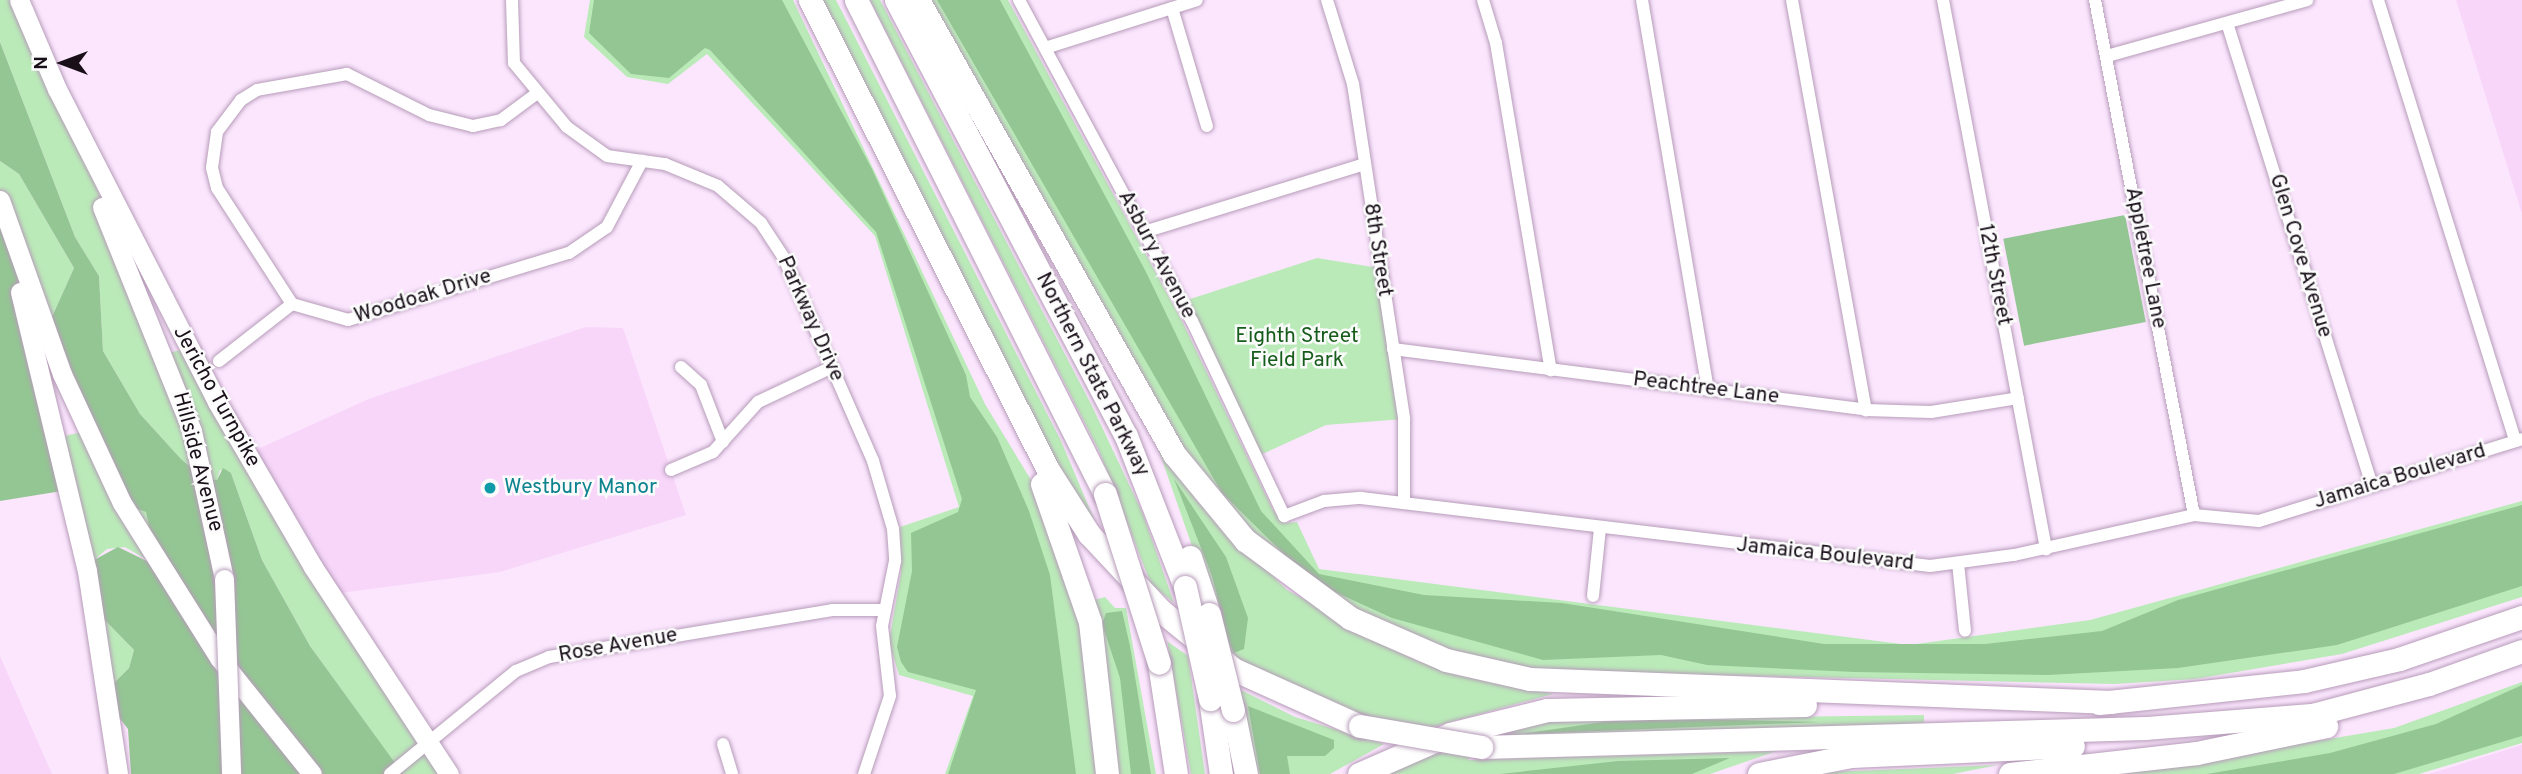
<!DOCTYPE html>
<html>
<head>
<meta charset="utf-8">
<style>
	body { margin:0 }
	#map { position:relative; width:2522px; height:774px; overflow:hidden; background:#fce6fe; font-family:Overpass,sans-serif }
	div>[style] { position:absolute }
	[style*='--x'] { left:calc(var(--x)*1px); top:calc(var(--y)*1px); width:calc(var(--w)*1px); rotate:calc(var(--a)*1deg) }
	.built>* { inset:0; background:#f7d6fa }
	.green>* { inset:0; background:#bbeab9 }
	.forest>* { inset:0; background:#94c693; transform-origin:0 0 }
	.roads { filter:drop-shadow(0 0 2px #b69cb9) drop-shadow(0 0 2px #b69cb9) }
	.minor>* { height:12px; margin:-6px; padding:0 6px; transform-origin:6px; border-radius:6px; background:#fff }
	.primary>* { height:19px; margin:-9.5px; padding:0 9.5px; transform-origin:9.5px; border-radius:9.5px; background:#fff }
	.motorway>* { height:23px; margin:-11.5px; padding:0 11.5px; transform-origin:11.5px; border-radius:11.5px; background:#fff }
	.bridges { filter:drop-shadow(0 0 2px #b69cb9) drop-shadow(0 0 2px #b69cb9) }
	.primary-bridge>* { height:19px; margin:-9.5px; padding:0 9.5px; transform-origin:9.5px; border-radius:9.5px; background:#fff }
	.motorway-bridge>* { height:23px; margin:-11.5px; padding:0 11.5px; transform-origin:11.5px; border-radius:11.5px; background:#fff }
	.dots>* { width:19px; height:19px; translate:-50% -50%; box-sizing:border-box; border:4px solid #fbfbfb; border-radius:50% }
	span { translate:-50% -50%; white-space:nowrap; text-align:center; line-height:1.15; -webkit-text-stroke:5px #fbfbfb; paint-order:stroke }
	.street-label { font-size:21px; color:#180f19 }
	.park-label { font-size:21px; color:#165c1b }
	.culture-label { font-size:21px; color:#0d838f }
	.left { translate:0 -50%; text-align:left }
	.north { position:absolute; left:28px; top:28px; width:70px; height:70px; -webkit-text-stroke:5px #fbfbfb; paint-order:stroke; rotate:270deg; font-size:19px; font-weight:700; line-height:28px; text-align:center; color:#180f19 }
	.north::after { content:''; display:block; margin:auto; width:24px; height:32px; background:#180f19; clip-path:polygon(50% 0,100% 100%,50% 72%,0 100%) }
</style>
</head>
<body>
<div id="map">
	<div class="built">
		<div style="clip-path:polygon(2456px 0,2522px 0,2522px 214px)"></div>
		<div style="clip-path:polygon(586px 327px,623px 328px,686px 515px,500px 572px,332px 594px,247px 454px,371px 398px)"></div>
		<div style="clip-path:polygon(0 656px,52px 774px,0 774px)"></div>
		<div style="clip-path:polygon(2522px 745px,2522px 774px,2429px 774px)"></div>
	</div>
	<div class="green">
		<div style="clip-path:polygon(0 0,19px 0,165px 354px,188px 348px,449px 774px,403px 774px,398px 768px,310px 646px,262px 560px,231px 473px,220px 470px,217px 481px,205px 479px,181px 459px,140px 414px,103px 351px,99px 276px,75px 237px,0 42px)"></div>
		<div style="clip-path:polygon(590px 0,793px 0,985px 404px,1031px 480px,1067px 574px,1085px 651px,1097px 774px,945px 774px,973px 696px,899px 675px,889px 642px,901px 572px,900px 527px,959px 507px,875px 236px,707px 54px,668px 84px,627px 77px,584px 37px)"></div>
		<div style="clip-path:polygon(818px 0,836px 0,1061px 441px,1100px 533px,1067px 485px)"></div>
		<div style="clip-path:polygon(870px 0,880px 0,1092px 406px,1143px 514px,1174px 603px,1151px 584px,1099px 451px)"></div>
		<div style="clip-path:polygon(927px 0,1008px 0,1183px 323px,1273px 510px,1284px 523px,1297px 522px,1319px 569px,1909px 645px,2090px 620px,2522px 501px,2522px 597px,2342px 654px,2195px 679px,2114px 684px,1527px 671px,1457px 654px,1372px 619px,1302px 577px,1252px 537px,1197px 471px)"></div>
		<div style="clip-path:polygon(0 161px,19px 174px,74px 268px,47px 328px,0 200px)"></div>
		<div style="clip-path:polygon(1317px 258px,1379px 268px,1404px 419px,1326px 425px,1256px 457px,1181px 302px)"></div>
		<div style="clip-path:polygon(87px 431px,146px 512px,159px 567px,125px 547px,107px 549px,94px 560px,55px 438px)"></div>
		<div style="clip-path:polygon(1153px 434px,1196px 500px,1287px 590px,1419px 662px,1553px 694px,1421px 730px,1342px 711px,1230px 655px)"></div>
		<div style="clip-path:polygon(1105px 597px,1115px 608px,1126px 608px,1156px 774px,1113px 774px,1091px 601px)"></div>
		<div style="clip-path:polygon(94px 609px,134px 650px,129px 668px,111px 686px)"></div>
		<div style="clip-path:polygon(1167px 641px,1188px 656px,1205px 774px,1191px 774px)"></div>
		<div style="clip-path:polygon(2522px 682px,2522px 743px,2419px 774px,2123px 774px,2394px 728px)"></div>
		<div style="clip-path:polygon(1237px 688px,1295px 717px,1384px 744px,1330px 774px,1254px 774px)"></div>
		<div style="clip-path:polygon(1924px 715px,1924px 723px,1492px 738px,1468px 760px,1777px 751px,1710px 774px,1381px 774px,1497px 731px,1551px 720px)"></div>
		<div style="clip-path:polygon(1998px 765px,1953px 774px,1819px 774px,1831px 772px)"></div>
	</div>
	<div class="forest">
		<div style="clip-path:polygon(594px 0,782px 0,872px 169px,966px 375px,970px 397px,997px 437px,1029px 511px,1050px 575px,1076px 774px,948px 774px,976px 690px,908px 672px,901px 662px,897px 647px,912px 571px,911px 533px,958px 512px,962px 499px,876px 232px,710px 50px,705px 48px,669px 78px,631px 74px,589px 33px)"></div>
		<div style="clip-path:polygon(937px 0,1000px 0,1146px 272px,1261px 511px,1319px 574px,1424px 595px,1562px 603px,1824px 644px,1985px 644px,2102px 631px,2178px 600px,2522px 505px,2522px 586px,2337px 645px,2178px 668px,2048px 675px,1854px 672px,1707px 665px,1661px 655px,1543px 660px,1392px 618px,1335px 592px,1288px 558px,1222px 493px)"></div>
		<div style="clip-path:polygon(0 42px,75px 237px,99px 276px,103px 351px,140px 414px,181px 459px,205px 479px,217px 480px,223px 468px,231px 473px,262px 560px,310px 646px,403px 774px,131px 774px,128px 729px,111px 707px,111px 686px,129px 668px,134px 650px,94px 609px,94px 560px,118px 547px,157px 566px,146px 512px,122px 503px,47px 328px,74px 268px,19px 174px,0 161px)"></div>
		<div style="clip-path:polygon(0 200px,68px 490px,0 501px)"></div>
		<div style="left:2125px;top:215px;width:109px;height:124px;rotate:79deg"></div>
		<div style="clip-path:polygon(1174px 479px,1226px 557px,1248px 618px,1244px 649px,1234px 653px,1229px 644px,1212px 576px)"></div>
		<div style="clip-path:polygon(1122px 611px,1130px 646px,1151px 774px,1131px 774px,1120px 678px,1102px 624px,1106px 613px)"></div>
		<div style="clip-path:polygon(2522px 685px,2522px 736px,2394px 774px,2207px 774px,2330px 753px,2436px 724px)"></div>
		<div style="clip-path:polygon(1248px 706px,1334px 740px,1334px 748px,1325px 756px,1287px 756px,1290px 774px,1260px 774px)"></div>
		<div style="clip-path:polygon(1624px 719px,1734px 720px,1820px 722px,1521px 734px)"></div>
		<div style="clip-path:polygon(1730px 758px,1692px 774px,1500px 774px,1618px 761px)"></div>
	</div>
	<div class="roads">
		<div class="minor">
			<div style="--x:512;--y:0;--w:63;--a:88.2"></div>
			<div style="--x:514;--y:63;--w:83;--a:50.4"></div>
			<div style="--x:567;--y:127;--w:49;--a:35.9"></div>
			<div style="--x:607;--y:156;--w:59;--a:7.9"></div>
			<div style="--x:665;--y:164;--w:57;--a:22.5"></div>
			<div style="--x:718;--y:186;--w:57;--a:40.7"></div>
			<div style="--x:761;--y:223;--w:42;--a:56.7"></div>
			<div style="--x:784;--y:258;--w:222;--a:66.3"></div>
			<div style="--x:873;--y:461;--w:71;--a:73.6"></div>
			<div style="--x:893;--y:529;--w:32;--a:86"></div>
			<div style="--x:895;--y:561;--w:66;--a:101.3"></div>
			<div style="--x:882;--y:626;--w:70;--a:83.5"></div>
			<div style="--x:890;--y:696;--w:82;--a:108.4"></div>
			<div style="--x:1019;--y:0;--w:365;--a:61.7"></div>
			<div style="--x:1192;--y:321;--w:216;--a:64.7"></div>
			<div style="--x:1284;--y:516;--w:43;--a:-20.6"></div>
			<div style="--x:1324;--y:501;--w:37;--a:-5"></div>
			<div style="--x:1361;--y:498;--w:573;--a:6.81"></div>
			<div style="--x:1930;--y:566;--w:85;--a:-7.5"></div>
			<div style="--x:2014;--y:555;--w:184;--a:-12.5"></div>
			<div style="--x:2194;--y:515;--w:65;--a:5.3"></div>
			<div style="--x:2259;--y:521;--w:275;--a:-17.3"></div>
			<div style="--x:1327;--y:0;--w:88;--a:72.8"></div>
			<div style="--x:1353;--y:84;--w:339;--a:81.3"></div>
			<div style="--x:1404;--y:419;--w:84;--a:90"></div>
			<div style="--x:1483;--y:0;--w:45;--a:73.2"></div>
			<div style="--x:1496;--y:43;--w:332;--a:80.5"></div>
			<div style="--x:1642;--y:0;--w:396;--a:80.4"></div>
			<div style="--x:1792;--y:0;--w:417;--a:79.8"></div>
			<div style="--x:1943;--y:0;--w:559;--a:79.37"></div>
			<div style="--x:2095;--y:0;--w:524;--a:79.12"></div>
			<div style="--x:2378;--y:0;--w:462;--a:72.7"></div>
			<div style="--x:1172;--y:8;--w:123;--a:73.5"></div>
			<div style="--x:2228;--y:26;--w:482;--a:72.6"></div>
			<div style="--x:1045;--y:48;--w:159;--a:-17.5"></div>
			<div style="--x:2107;--y:56;--w:208;--a:-15.6"></div>
			<div style="--x:536;--y:94;--w:44;--a:143.4"></div>
			<div style="--x:501;--y:120;--w:29;--a:168"></div>
			<div style="--x:473;--y:126;--w:45;--a:-166"></div>
			<div style="--x:429;--y:115;--w:92;--a:-153.4"></div>
			<div style="--x:347;--y:74;--w:91;--a:169.9"></div>
			<div style="--x:257;--y:90;--w:19;--a:148"></div>
			<div style="--x:241;--y:100;--w:40;--a:127"></div>
			<div style="--x:217;--y:132;--w:36;--a:98"></div>
			<div style="--x:212;--y:168;--w:21;--a:76"></div>
			<div style="--x:217;--y:188;--w:138;--a:57.1"></div>
			<div style="--x:292;--y:304;--w:58;--a:15.9"></div>
			<div style="--x:348;--y:320;--w:231;--a:-16.9"></div>
			<div style="--x:569;--y:253;--w:46;--a:-34.4"></div>
			<div style="--x:607;--y:227;--w:75;--a:-62.1"></div>
			<div style="--x:1144;--y:232;--w:231;--a:-17.1"></div>
			<div style="--x:1393;--y:349;--w:477;--a:7.3"></div>
			<div style="--x:1866;--y:410;--w:65;--a:1.8"></div>
			<div style="--x:1931;--y:412;--w:88;--a:-9.1"></div>
			<div style="--x:219;--y:361;--w:93;--a:-38"></div>
			<div style="--x:681;--y:367;--w:27;--a:42"></div>
			<div style="--x:701;--y:385;--w:61;--a:68.9"></div>
			<div style="--x:671;--y:470;--w:46;--a:-23.2"></div>
			<div style="--x:713;--y:452;--w:67;--a:-48"></div>
			<div style="--x:758;--y:402;--w:82;--a:-25.3"></div>
			<div style="--x:1958;--y:563;--w:68;--a:84.1"></div>
			<div style="--x:1593;--y:596;--w:68;--a:-84.1"></div>
			<div style="--x:723;--y:744;--w:31;--a:73"></div>
			<div style="--x:390;--y:774;--w:163;--a:-39.3"></div>
			<div style="--x:516;--y:671;--w:36;--a:-23"></div>
			<div style="--x:549;--y:657;--w:287;--a:-9.4"></div>
			<div style="--x:832;--y:610;--w:51;--a:0"></div>
		</div>
		<div class="primary">
			<div style="--x:19;--y:0;--w:97;--a:66.9"></div>
			<div style="--x:57;--y:89;--w:352;--a:62.9"></div>
			<div style="--x:217;--y:402;--w:191;--a:59.8"></div>
			<div style="--x:313;--y:567;--w:248;--a:56.7"></div>
			<div style="--x:0;--y:200;--w:185;--a:70.4"></div>
			<div style="--x:62;--y:374;--w:142;--a:65.1"></div>
			<div style="--x:122;--y:503;--w:184;--a:57.9"></div>
			<div style="--x:220;--y:659;--w:147;--a:51.3"></div>
			<div style="--x:102;--y:207;--w:241;--a:68.1"></div>
			<div style="--x:192;--y:431;--w:151;--a:77.8"></div>
			<div style="--x:20;--y:292;--w:287;--a:76.5"></div>
			<div style="--x:87;--y:571;--w:205;--a:81.3"></div>
		</div>
		<div class="motorway">
			<div style="--x:810;--y:0;--w:527;--a:63.14"></div>
			<div style="--x:1048;--y:470;--w:76;--a:57.4"></div>
			<div style="--x:1089;--y:534;--w:104;--a:46.9"></div>
			<div style="--x:1160;--y:610;--w:94;--a:38.9"></div>
			<div style="--x:1233;--y:669;--w:139;--a:24.2"></div>
			<div style="--x:856;--y:0;--w:553;--a:63.25"></div>
			<div style="--x:896;--y:0;--w:493;--a:62.2"></div>
			<div style="--x:1126;--y:436;--w:162;--a:68.7"></div>
			<div style="--x:918;--y:0;--w:521;--a:60.58"></div>
			<div style="--x:1174;--y:454;--w:112;--a:50.5"></div>
			<div style="--x:1245;--y:540;--w:131;--a:36.6"></div>
			<div style="--x:1350;--y:618;--w:105;--a:23.6"></div>
			<div style="--x:1446;--y:660;--w:86;--a:12.7"></div>
			<div style="--x:1530;--y:679;--w:582;--a:2.26"></div>
			<div style="--x:1042;--y:484;--w:146;--a:70.8"></div>
			<div style="--x:1090;--y:622;--w:153;--a:83.6"></div>
			<div style="--x:1190;--y:557;--w:60;--a:71.6"></div>
			<div style="--x:1159;--y:663;--w:112;--a:81.3"></div>
			<div style="--x:1210;--y:699;--w:76;--a:81.7"></div>
			<div style="--x:2099;--y:703;--w:206;--a:-6.1"></div>
			<div style="--x:2304;--y:681;--w:98;--a:-13"></div>
			<div style="--x:2399;--y:659;--w:130;--a:-18.9"></div>
			<div style="--x:1233;--y:710;--w:65;--a:78.5"></div>
			<div style="--x:2297;--y:719;--w:137;--a:-14.9"></div>
			<div style="--x:2429;--y:684;--w:99;--a:-19.5"></div>
			<div style="--x:1481;--y:747;--w:665;--a:-1.64"></div>
			<div style="--x:2146;--y:728;--w:167;--a:-4.5"></div>
			<div style="--x:1359;--y:774;--w:99;--a:-23.7"></div>
			<div style="--x:1450;--y:734;--w:100;--a:-13.9"></div>
			<div style="--x:1547;--y:710;--w:258;--a:-1.1"></div>
			<div style="--x:1759;--y:774;--w:94;--a:-11.1"></div>
			<div style="--x:1851;--y:756;--w:222;--a:-2.6"></div>
			<div style="--x:2010;--y:774;--w:188;--a:-6.4"></div>
			<div style="--x:2197;--y:753;--w:132;--a:-11.8"></div>
		</div>
	</div>
	<div class="bridges">
		<div class="primary-bridge">
			<div style="--x:224;--y:579;--w:195;--a:87.9"></div>
		</div>
		<div class="motorway-bridge">
			<div style="--x:1105;--y:494;--w:177;--a:72.3"></div>
			<div style="--x:1185;--y:587;--w:115;--a:77.4"></div>
			<div style="--x:1209;--y:614;--w:99;--a:76"></div>
			<div style="--x:1360;--y:726;--w:123;--a:9.8"></div>
		</div>
	</div>
	<div class="dots">
		<div style="left:490px;top:488px;background:#0f9aa8"></div>
	</div>
	<div class="street-label">
		<span style="left:1377px;top:250px;rotate:81deg">8th Street</span>
		<span style="left:1156px;top:255px;rotate:62deg">Asbury Avenue</span>
		<span style="left:2300px;top:256px;rotate:73deg">Glen Cove Avenue</span>
		<span style="left:2145px;top:258px;rotate:79deg">Appletree Lane</span>
		<span style="left:1994px;top:275px;rotate:79deg">12th Street</span>
		<span style="left:423px;top:297px;rotate:-17deg">Woodoak Drive</span>
		<span style="left:810px;top:319px;rotate:66deg">Parkway Drive</span>
		<span style="left:1092px;top:375px;rotate:63deg">Northern State Parkway</span>
		<span style="left:1706px;top:389px;rotate:7deg">Peachtree Lane</span>
		<span style="left:216px;top:397px;rotate:61deg">Jericho Turnpike</span>
		<span style="left:197px;top:462px;rotate:75deg">Hillside Avenue</span>
		<span style="left:2400px;top:477px;rotate:-17deg">Jamaica Boulevard</span>
		<span style="left:1825px;top:555px;rotate:6deg">Jamaica Boulevard</span>
		<span style="left:618px;top:646px;rotate:-10deg">Rose Avenue</span>
	</div>
	<div class="park-label">
		<span style="left:1297px;top:349px">Eighth Street<br>Field Park</span>
	</div>
	<div class="culture-label">
		<span class="left" style="left:504px;top:488px">Westbury Manor</span>
	</div>
	<div class="north">N</div>
</div>
</body>
</html>
